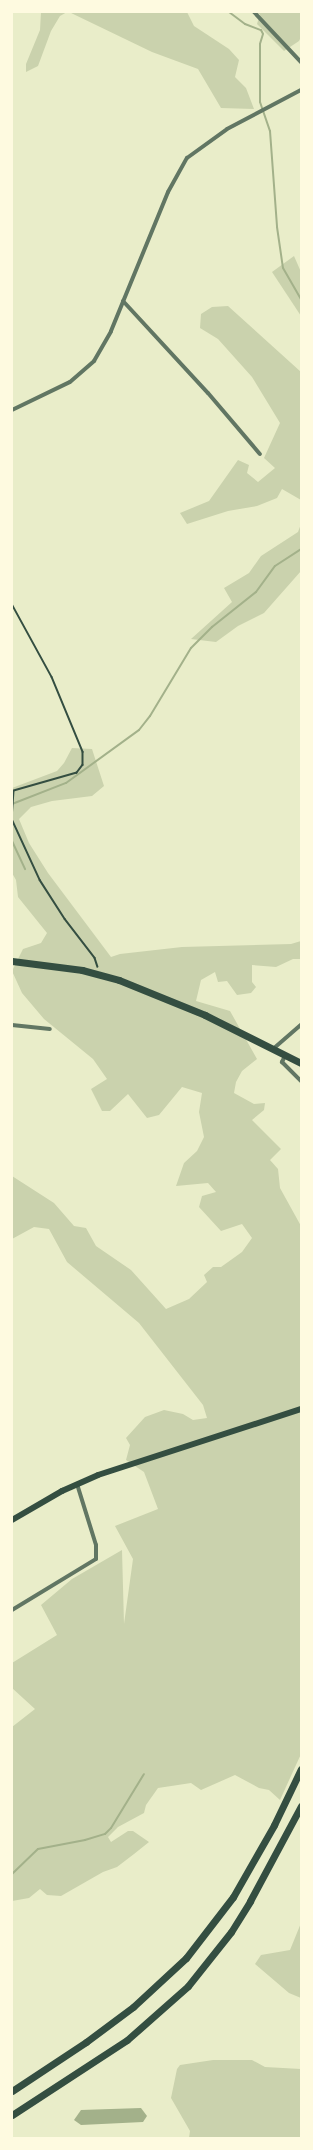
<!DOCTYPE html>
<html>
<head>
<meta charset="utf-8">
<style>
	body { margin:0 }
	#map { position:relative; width:313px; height:2150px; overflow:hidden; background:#e9edc9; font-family:"DejaVu Sans",sans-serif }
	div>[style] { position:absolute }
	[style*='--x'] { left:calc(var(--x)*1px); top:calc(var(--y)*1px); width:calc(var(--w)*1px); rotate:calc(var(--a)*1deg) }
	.green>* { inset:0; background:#cad2ad }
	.water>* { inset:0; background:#a3b18a }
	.stream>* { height:2px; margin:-1px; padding:0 1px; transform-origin:1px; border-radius:1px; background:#a3b18a }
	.path>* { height:1.5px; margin:-0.75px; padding:0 0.75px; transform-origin:0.75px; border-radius:0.75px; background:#344e41 }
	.minor>* { height:4px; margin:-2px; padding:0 2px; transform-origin:2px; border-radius:2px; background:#617663 }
	.secondary>* { height:6px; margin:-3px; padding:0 3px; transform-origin:3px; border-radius:3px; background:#344e41 }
	.primary>* { height:7px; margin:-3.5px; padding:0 3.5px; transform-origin:3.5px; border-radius:3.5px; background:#344e41 }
	.trunk>* { height:7px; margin:-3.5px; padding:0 3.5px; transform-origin:3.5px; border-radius:3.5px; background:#344e41 }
	span { translate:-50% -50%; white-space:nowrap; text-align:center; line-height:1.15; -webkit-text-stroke:3px #fefae0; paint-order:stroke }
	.frame { position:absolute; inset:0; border:13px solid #fefae0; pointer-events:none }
</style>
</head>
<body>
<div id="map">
	<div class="green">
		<div style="clip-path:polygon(41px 12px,67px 12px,60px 16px,51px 31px,38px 66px,26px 72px,26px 64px,40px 30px)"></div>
		<div style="clip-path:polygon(69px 12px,187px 12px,194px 26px,229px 49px,239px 60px,235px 77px,246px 88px,254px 109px,221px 108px,198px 69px,152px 52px)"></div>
		<div style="clip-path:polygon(241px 12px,301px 12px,301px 37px,299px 41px,284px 51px,257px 24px,260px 14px)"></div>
		<div style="clip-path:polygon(294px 256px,301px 272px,301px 316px,272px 272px)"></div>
		<div style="clip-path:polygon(228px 306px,301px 372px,301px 500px,282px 489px,277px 498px,257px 506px,228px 511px,187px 524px,180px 513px,209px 501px,238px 460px,249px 465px,247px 473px,258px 482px,275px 468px,264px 458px,280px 423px,252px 377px,218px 339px,200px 328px,201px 314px,212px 307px)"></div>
		<div style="clip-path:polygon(301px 524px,301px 571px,264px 613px,238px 626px,216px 642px,191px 639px,232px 602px,224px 588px,249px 573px,261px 556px,298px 532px)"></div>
		<div style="clip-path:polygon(72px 748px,92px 749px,104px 786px,92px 796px,52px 801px,31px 807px,19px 819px,29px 843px,48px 873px,111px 957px,120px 954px,182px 947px,291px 944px,301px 941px,301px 959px,293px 959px,276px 967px,252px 965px,252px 982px,256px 987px,251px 993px,237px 995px,227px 981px,218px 982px,215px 972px,201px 980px,196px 1001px,230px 1011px,257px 1059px,242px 1071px,236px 1082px,234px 1093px,254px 1104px,265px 1103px,264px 1110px,252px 1120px,281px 1149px,270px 1160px,278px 1169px,280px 1188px,301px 1226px,301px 1754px,280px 1800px,269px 1790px,259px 1788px,235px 1775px,201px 1790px,191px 1783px,158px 1788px,146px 1805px,144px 1813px,118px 1827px,108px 1837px,111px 1842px,128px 1831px,133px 1831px,149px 1842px,134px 1854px,117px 1867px,103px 1872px,61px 1896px,47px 1895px,40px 1889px,29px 1898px,12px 1901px,12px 1727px,35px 1709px,12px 1688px,12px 1663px,57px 1635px,41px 1605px,72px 1579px,122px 1550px,124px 1624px,133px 1559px,115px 1526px,158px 1509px,144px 1472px,126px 1460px,130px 1445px,126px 1438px,145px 1417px,164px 1410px,183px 1414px,193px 1420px,207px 1418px,203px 1405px,139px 1323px,67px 1262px,49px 1229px,34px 1227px,12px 1239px,12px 1176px,54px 1203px,74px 1226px,86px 1228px,96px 1246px,131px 1270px,166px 1309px,189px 1299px,207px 1282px,204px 1275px,213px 1267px,221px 1267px,242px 1252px,252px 1238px,242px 1224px,221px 1231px,199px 1207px,202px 1196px,216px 1192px,208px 1183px,176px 1186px,184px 1163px,197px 1151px,204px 1137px,199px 1112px,202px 1093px,182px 1087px,159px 1115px,147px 1118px,128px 1094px,110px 1111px,102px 1111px,91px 1089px,107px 1079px,93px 1059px,44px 1019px,22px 993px,12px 971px,23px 949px,41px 943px,47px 933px,18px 897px,16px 880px,12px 873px,12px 788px,57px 771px,64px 763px)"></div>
		<div style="clip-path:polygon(301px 1923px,301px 1998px,289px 1993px,255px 1964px,261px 1955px,290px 1950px)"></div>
		<div style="clip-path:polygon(213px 2060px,252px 2060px,265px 2067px,301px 2069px,301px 2138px,189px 2138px,190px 2131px,171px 2098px,177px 2069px,180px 2065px)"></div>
	</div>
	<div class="water">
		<div style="clip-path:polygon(141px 2108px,147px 2116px,143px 2122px,81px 2125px,74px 2120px,81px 2110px)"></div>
	</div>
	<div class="stream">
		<div style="--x:229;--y:12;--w:20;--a:37"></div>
		<div style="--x:245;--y:24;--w:17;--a:21"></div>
		<div style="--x:261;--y:30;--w:4;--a:63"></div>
		<div style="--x:263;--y:34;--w:10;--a:107"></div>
		<div style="--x:260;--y:44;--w:58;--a:90"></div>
		<div style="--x:260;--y:102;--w:31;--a:71"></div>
		<div style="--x:270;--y:131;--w:96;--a:85.8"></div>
		<div style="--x:277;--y:227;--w:41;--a:81.7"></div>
		<div style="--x:283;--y:268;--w:36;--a:60"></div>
		<div style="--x:12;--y:804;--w:58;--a:-21.3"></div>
		<div style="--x:66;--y:783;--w:90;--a:-36"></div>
		<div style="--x:139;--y:730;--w:18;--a:-52"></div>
		<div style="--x:150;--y:716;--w:79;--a:-58.9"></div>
		<div style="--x:191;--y:648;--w:30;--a:-45"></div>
		<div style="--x:212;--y:627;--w:56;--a:-38.5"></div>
		<div style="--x:256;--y:592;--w:32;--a:-54"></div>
		<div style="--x:275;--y:566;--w:31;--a:-33"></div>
		<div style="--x:12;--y:841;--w:31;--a:65"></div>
		<div style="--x:12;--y:1874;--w:36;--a:-44"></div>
		<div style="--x:38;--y:1849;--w:48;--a:-10.8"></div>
		<div style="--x:85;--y:1840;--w:21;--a:-17"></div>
		<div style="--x:105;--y:1834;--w:8;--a:-45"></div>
		<div style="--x:111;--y:1828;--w:63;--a:-58.6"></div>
	</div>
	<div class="path">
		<div style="--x:12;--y:604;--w:83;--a:61.3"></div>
		<div style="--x:52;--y:677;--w:81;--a:67.5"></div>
		<div style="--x:83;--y:752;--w:13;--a:90"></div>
		<div style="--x:83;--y:765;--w:10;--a:127"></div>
		<div style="--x:77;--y:773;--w:66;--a:164.1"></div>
		<div style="--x:14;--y:791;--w:28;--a:94"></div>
		<div style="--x:12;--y:819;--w:67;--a:65.3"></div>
		<div style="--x:40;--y:880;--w:46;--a:57.3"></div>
		<div style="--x:65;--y:919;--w:49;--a:52.4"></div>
		<div style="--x:95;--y:958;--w:9;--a:72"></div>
	</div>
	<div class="minor">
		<div style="--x:254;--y:12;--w:69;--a:46.8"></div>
		<div style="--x:123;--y:301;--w:125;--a:47.3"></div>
		<div style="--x:208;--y:393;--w:80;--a:49.6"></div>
		<div style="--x:12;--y:410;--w:64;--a:-25.8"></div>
		<div style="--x:70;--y:382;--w:32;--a:-41"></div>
		<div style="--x:94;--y:361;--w:34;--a:-60"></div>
		<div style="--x:111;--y:331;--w:150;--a:-67.7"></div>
		<div style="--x:168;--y:192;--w:39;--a:-61"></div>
		<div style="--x:187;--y:158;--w:49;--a:-35.9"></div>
		<div style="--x:227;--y:129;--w:84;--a:-27.8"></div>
		<div style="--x:12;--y:1025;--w:38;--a:6"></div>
		<div style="--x:273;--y:1049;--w:37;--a:-41"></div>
		<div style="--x:285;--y:1056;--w:7;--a:117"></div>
		<div style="--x:282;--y:1062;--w:27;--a:45"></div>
		<div style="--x:12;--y:1610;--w:98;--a:-31.3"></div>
		<div style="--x:96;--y:1559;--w:14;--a:-90"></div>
		<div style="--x:96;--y:1545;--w:64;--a:-107.3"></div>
	</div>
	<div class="secondary">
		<div style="--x:12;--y:1520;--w:58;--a:-30.1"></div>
		<div style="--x:62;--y:1491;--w:39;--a:-24"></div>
		<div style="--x:98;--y:1475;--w:213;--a:-18"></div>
	</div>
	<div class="primary">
		<div style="--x:12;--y:961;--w:71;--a:7.3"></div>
		<div style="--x:82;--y:970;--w:38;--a:15"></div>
		<div style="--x:119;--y:980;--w:93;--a:22.1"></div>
		<div style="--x:205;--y:1015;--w:107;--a:26.6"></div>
	</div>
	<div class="trunk">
		<div style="--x:12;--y:2091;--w:89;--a:-33.5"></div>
		<div style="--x:86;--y:2042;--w:59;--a:-36.7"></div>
		<div style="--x:133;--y:2007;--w:72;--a:-42.8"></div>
		<div style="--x:186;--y:1958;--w:77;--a:-52.4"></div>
		<div style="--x:233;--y:1897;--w:83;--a:-60.3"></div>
		<div style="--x:274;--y:1825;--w:62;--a:-64.3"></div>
		<div style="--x:12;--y:2115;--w:137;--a:-33.1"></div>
		<div style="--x:127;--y:2040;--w:81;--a:-41.5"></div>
		<div style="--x:188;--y:1986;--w:69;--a:-51.5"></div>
		<div style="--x:231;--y:1932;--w:36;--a:-58"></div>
		<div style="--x:250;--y:1901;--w:108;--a:-61.8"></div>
	</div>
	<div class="frame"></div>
</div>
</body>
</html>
